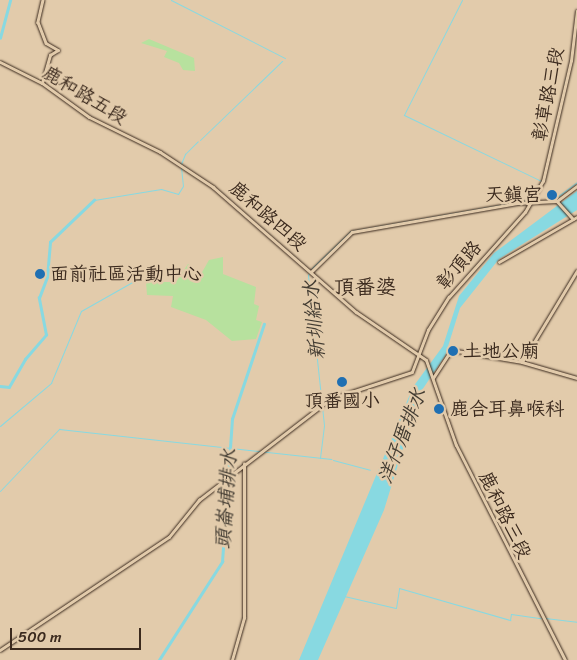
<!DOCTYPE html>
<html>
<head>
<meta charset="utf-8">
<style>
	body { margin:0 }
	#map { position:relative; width:577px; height:660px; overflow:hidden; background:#e2cbab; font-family:Sriracha,"LXGW WenKai TC",sans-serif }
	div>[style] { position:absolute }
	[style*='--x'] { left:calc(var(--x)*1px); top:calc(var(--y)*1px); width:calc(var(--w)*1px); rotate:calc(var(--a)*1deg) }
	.green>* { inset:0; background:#b7e19e }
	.water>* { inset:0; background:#88d9e1 }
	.stream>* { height:1px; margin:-0.5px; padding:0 0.5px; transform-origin:0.5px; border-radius:0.5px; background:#88d9e1 }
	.canal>* { height:2.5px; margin:-1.25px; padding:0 1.25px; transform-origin:1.25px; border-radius:1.25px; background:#88d9e1 }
	.roads { filter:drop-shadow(0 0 1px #3b2a1e) drop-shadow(0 0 1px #3b2a1e) }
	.tertiary>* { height:2.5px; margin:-1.25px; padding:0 1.25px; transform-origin:1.25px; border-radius:1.25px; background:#e2cbab }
	.secondary>* { height:3px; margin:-1.5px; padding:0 1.5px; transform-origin:1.5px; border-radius:1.5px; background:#e2cbab }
	.dots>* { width:14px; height:14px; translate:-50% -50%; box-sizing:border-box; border:2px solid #e2cbab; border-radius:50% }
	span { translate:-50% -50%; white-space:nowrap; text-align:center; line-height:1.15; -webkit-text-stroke:5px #e2cbab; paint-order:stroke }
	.street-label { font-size:19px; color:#3b2a1e }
	.poi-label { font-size:19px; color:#3b2a1e }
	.right { translate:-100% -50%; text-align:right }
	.left { translate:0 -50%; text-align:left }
	.water-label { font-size:20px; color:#433c32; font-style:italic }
	.quarter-label { font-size:21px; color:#3b2a1e }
	.scale { position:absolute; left:10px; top:628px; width:131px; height:22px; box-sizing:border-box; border:2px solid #3b2a1e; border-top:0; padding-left:6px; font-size:15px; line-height:18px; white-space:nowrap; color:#3b2a1e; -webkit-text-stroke:4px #e2cbab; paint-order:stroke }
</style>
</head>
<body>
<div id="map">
	<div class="green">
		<div style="clip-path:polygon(149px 39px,194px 58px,195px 71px,183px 70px,179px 63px,164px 57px,167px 51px,141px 43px)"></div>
		<div style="clip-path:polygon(223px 257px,223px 274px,256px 287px,254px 304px,259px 306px,256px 320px,262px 322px,256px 339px,232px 341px,206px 320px,171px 307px,173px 296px,147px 295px,146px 282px,176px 282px,188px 264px,194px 269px,197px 281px,209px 260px)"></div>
	</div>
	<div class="water">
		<div style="clip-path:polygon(577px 191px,577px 210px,499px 259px,460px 308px,445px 356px,420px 393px,384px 510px,318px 660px,299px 660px,413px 387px,443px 346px,459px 296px,494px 253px)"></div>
	</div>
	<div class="stream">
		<div style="--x:171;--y:0;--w:128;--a:27"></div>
		<div style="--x:462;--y:0;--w:129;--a:116.8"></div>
		<div style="--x:404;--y:115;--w:152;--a:25.7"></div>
		<div style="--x:564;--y:86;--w:9;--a:-77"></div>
		<div style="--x:200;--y:140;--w:114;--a:-43.9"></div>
		<div style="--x:181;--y:164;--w:11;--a:-68"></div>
		<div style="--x:185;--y:154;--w:18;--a:-45"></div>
		<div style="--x:557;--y:197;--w:25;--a:-37"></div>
		<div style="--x:94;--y:200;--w:68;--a:-9.3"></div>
		<div style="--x:161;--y:189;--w:18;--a:16"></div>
		<div style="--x:178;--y:194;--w:9;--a:-58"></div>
		<div style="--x:183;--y:186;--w:18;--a:-96"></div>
		<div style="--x:0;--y:426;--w:67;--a:-40.1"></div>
		<div style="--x:51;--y:383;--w:78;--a:-67.4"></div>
		<div style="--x:81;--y:311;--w:61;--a:-29.5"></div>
		<div style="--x:320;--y:458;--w:33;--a:-83"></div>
		<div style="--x:324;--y:425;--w:151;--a:-96.1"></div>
		<div style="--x:308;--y:275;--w:9;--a:-58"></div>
		<div style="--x:313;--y:267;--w:52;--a:-43.5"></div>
		<div style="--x:351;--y:231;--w:181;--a:-9.9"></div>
		<div style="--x:333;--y:460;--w:38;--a:15"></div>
		<div style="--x:0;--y:491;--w:86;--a:-46.4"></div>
		<div style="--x:59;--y:429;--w:274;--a:6.3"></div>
		<div style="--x:344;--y:596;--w:53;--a:13"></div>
		<div style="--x:396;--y:608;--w:20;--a:-81"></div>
		<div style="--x:399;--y:588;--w:116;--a:16.1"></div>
		<div style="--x:510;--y:620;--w:6;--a:-81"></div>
		<div style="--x:511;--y:614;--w:30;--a:8"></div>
		<div style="--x:545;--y:618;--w:32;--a:7"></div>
	</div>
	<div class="canal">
		<div style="--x:0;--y:38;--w:39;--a:-75"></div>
		<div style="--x:0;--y:386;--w:9;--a:6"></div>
		<div style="--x:9;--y:387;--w:32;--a:-60"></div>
		<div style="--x:25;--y:359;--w:32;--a:-49"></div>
		<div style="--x:46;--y:335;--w:38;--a:-101"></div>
		<div style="--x:39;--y:298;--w:22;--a:-69"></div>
		<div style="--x:47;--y:277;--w:35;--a:-85"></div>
		<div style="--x:50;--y:242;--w:61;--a:-43.7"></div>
		<div style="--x:159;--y:660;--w:117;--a:-57.3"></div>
		<div style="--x:222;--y:562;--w:143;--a:-86"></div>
		<div style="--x:232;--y:419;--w:100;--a:-71.4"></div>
	</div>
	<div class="roads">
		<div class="tertiary">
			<div style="--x:43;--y:0;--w:23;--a:103"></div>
			<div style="--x:38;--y:22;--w:22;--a:69"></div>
			<div style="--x:46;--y:43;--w:14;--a:30"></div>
			<div style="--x:42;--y:83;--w:29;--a:-74"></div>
			<div style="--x:50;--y:55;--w:9;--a:-32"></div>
			<div style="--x:557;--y:201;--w:24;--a:48"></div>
			<div style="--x:499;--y:262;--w:90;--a:-30"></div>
			<div style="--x:311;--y:272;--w:57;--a:-44.3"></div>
			<div style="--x:352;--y:232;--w:169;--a:-9.9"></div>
			<div style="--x:518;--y:203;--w:39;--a:-3"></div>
			<div style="--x:557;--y:201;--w:25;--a:-37"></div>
			<div style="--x:522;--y:362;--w:106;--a:-58.9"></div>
			<div style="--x:433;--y:378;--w:27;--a:-57"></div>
			<div style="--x:448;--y:355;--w:10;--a:-24"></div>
			<div style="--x:457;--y:351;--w:66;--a:9.6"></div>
			<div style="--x:522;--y:362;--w:57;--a:16.2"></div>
			<div style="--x:0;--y:650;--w:203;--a:-33.8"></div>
			<div style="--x:169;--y:537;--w:48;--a:-51"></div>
			<div style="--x:199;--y:500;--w:165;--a:-37.6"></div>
			<div style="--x:330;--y:399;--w:86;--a:-18.2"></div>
			<div style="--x:412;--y:372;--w:45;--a:-69.1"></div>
			<div style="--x:428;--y:330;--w:39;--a:-58"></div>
			<div style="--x:449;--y:297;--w:114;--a:-48.2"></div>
			<div style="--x:525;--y:212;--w:36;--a:-60"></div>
			<div style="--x:543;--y:181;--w:123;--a:-76.9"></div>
			<div style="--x:571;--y:61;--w:50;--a:-83.2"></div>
			<div style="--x:232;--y:660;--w:44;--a:-74.1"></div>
			<div style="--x:244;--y:618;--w:154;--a:-90"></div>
		</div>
		<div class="secondary">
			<div style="--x:0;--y:62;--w:47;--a:26.6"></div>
			<div style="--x:42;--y:83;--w:58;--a:35.9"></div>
			<div style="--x:89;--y:117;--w:79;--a:26.2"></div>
			<div style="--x:160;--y:152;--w:64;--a:33.4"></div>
			<div style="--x:213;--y:187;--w:190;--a:41.2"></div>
			<div style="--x:356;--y:312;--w:85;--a:34.4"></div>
			<div style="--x:426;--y:360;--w:90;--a:70.6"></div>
			<div style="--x:456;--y:445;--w:241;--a:63.1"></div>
		</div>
	</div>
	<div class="dots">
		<div style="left:552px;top:195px;background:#1f6fb2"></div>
		<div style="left:40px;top:274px;background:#1f6fb2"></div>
		<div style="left:453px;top:351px;background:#1f6fb2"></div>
		<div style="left:342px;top:382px;background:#1f6fb2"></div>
		<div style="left:439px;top:409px;background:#1f6fb2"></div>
	</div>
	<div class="street-label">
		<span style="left:548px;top:94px;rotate:-79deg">彰草路三段</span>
		<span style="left:85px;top:95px;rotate:31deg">鹿和路五段</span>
		<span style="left:268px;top:216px;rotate:41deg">鹿和路四段</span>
		<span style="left:459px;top:265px;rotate:-49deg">彰頂路</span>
		<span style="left:505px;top:515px;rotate:64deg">鹿和路三段</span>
	</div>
	<div class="poi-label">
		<span class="right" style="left:542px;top:195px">天鎮宮</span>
		<span class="left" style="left:50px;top:274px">面前社區活動中心</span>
		<span class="left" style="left:463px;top:351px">土地公廟</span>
		<span style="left:342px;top:401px">頂番國小</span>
		<span class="left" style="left:450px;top:409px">鹿合耳鼻喉科</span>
	</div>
	<div class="water-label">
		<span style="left:314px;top:320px;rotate:-95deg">新圳給水</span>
		<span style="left:402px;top:436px;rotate:-69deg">洋仔厝排水</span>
		<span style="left:226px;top:499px;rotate:-86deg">頭崙埔排水</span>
	</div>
	<div class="quarter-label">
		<span style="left:365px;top:287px">頂番婆</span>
	</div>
	<div class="scale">500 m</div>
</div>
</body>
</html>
